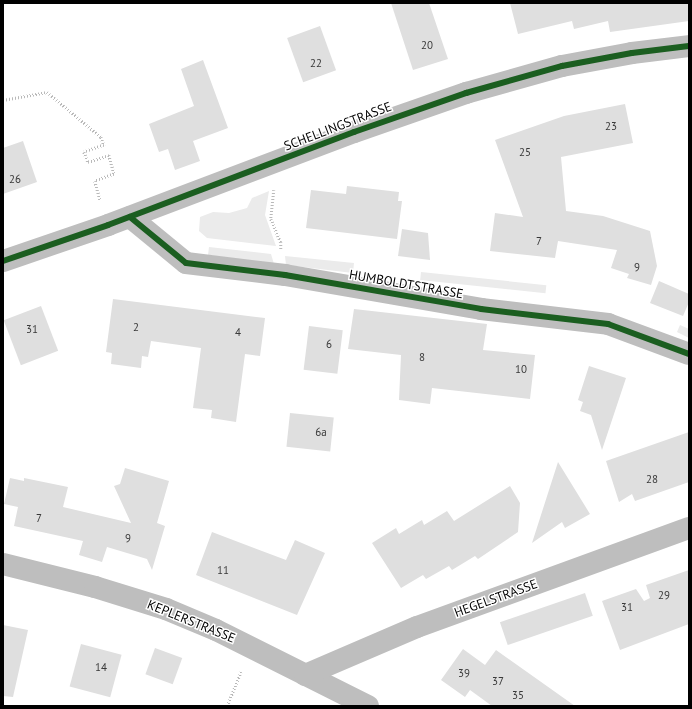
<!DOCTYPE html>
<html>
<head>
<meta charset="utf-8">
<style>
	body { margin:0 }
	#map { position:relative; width:692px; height:709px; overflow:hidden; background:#fff; font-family:"PT Sans",sans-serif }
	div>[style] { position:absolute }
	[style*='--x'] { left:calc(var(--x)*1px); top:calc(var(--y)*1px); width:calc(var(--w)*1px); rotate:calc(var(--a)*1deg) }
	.green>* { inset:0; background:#ebebeb; transform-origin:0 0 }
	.building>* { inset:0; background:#dfdfdf; transform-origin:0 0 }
	.path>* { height:2.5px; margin-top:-1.25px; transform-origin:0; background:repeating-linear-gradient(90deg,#b9b9b9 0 1px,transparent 0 3px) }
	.minor>* { height:22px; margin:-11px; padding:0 11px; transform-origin:11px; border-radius:11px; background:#bebebe }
	.cycleway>* { height:6px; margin:-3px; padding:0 3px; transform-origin:3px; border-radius:3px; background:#1b5e20 }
	span { translate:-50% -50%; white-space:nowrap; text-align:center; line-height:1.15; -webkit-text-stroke:3px #fff; paint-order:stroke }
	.number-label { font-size:11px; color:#383838 }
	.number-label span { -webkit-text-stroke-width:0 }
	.street-label { font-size:13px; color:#000 }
	.frame { position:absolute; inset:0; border:4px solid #000; pointer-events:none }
</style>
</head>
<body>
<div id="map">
	<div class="green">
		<div style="clip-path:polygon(269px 191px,265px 215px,276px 246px,207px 238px,199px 231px,200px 217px,213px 212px,229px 213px,247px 208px,252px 198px)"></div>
		<div style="clip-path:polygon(209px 247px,271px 254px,274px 264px,208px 255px)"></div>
		<div style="clip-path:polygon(285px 256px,354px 263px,353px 273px,286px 265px)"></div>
		<div style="left:421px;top:272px;width:126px;height:8px;rotate:6deg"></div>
		<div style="clip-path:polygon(680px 325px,689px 329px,689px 338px,677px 332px)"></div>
	</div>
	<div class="building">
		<div style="clip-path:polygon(391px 3px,429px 3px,448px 59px,413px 70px)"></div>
		<div style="clip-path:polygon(510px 3px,689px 3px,689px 21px,610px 32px,608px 21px,574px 29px,572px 21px,518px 34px)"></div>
		<div style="left:320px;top:26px;width:47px;height:35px;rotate:70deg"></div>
		<div style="clip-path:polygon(203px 60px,228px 128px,193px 141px,200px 161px,175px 170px,168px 149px,159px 152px,149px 124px,194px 106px,181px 69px)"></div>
		<div style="clip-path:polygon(625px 104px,633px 143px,561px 157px,566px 211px,603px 216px,650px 231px,657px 266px,651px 285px,627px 278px,629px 274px,611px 268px,617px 250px,558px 241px,555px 258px,490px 251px,495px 213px,523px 217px,495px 140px,564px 116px)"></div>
		<div style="clip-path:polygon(23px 141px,37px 182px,3px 194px,3px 148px)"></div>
		<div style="clip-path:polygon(347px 186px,399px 192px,398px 201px,402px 201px,397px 239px,306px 228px,311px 190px,346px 194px)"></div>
		<div style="clip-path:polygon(402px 229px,428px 233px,430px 260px,398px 256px)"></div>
		<div style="clip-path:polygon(659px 281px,689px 294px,689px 302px,683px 316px,650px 303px)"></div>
		<div style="clip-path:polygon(113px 299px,265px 318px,260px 356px,245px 354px,236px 422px,211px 418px,212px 410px,193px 408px,201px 348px,151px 341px,148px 357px,142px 356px,141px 368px,111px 364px,112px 353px,106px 352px)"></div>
		<div style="left:41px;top:306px;width:48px;height:40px;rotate:69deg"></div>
		<div style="clip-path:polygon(354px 309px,487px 324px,483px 350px,535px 355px,530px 399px,432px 388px,430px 404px,399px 400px,401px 355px,348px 349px)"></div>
		<div style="left:309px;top:326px;width:34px;height:44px;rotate:7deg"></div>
		<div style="clip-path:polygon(589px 366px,626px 378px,602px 450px,591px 415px,580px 411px,583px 402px,578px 400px)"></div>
		<div style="left:290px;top:413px;width:44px;height:34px;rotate:6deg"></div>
		<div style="clip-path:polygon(689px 432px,689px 482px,635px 501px,632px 494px,619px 502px,606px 461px)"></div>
		<div style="clip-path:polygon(558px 462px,590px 514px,565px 528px,562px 522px,532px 543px)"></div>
		<div style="clip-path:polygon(125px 468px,169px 481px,157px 523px,165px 526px,152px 570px,147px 559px,107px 547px,102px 562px,79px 555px,83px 541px,14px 526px,18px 507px,4px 504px,10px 478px,24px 481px,24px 478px,68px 487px,63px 507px,131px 523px,114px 486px,120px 484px)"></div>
		<div style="clip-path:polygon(510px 486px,520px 503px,518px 532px,478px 559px,475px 556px,452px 570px,449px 566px,426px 579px,423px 575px,401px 588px,372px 543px,396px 528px,399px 534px,422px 520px,424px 525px,447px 511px,454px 521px)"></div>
		<div style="clip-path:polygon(212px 532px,286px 560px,295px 540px,325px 553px,297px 615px,196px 575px)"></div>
		<div style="clip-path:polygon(689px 570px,689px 624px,620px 650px,602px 601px,636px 589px,644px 601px,650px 598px,646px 585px)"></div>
		<div style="left:585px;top:593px;width:24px;height:90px;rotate:71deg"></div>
		<div style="clip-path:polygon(3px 625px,28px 630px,13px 697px,3px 696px)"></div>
		<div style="left:81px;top:644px;width:42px;height:44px;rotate:15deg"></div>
		<div style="left:155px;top:648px;width:29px;height:28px;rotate:20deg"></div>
		<div style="clip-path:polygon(463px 649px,485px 665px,496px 650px,575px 706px,492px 706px,470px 690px,465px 697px,441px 680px)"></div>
	</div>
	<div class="path">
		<div style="--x:3;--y:100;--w:45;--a:-10.3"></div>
		<div style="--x:47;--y:92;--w:70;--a:39.8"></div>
		<div style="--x:101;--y:137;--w:9;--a:69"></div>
		<div style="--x:104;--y:145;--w:21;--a:161"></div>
		<div style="--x:84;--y:152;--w:11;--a:68"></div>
		<div style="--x:88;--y:162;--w:22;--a:-18"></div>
		<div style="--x:109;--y:155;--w:20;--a:75"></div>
		<div style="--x:114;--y:174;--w:20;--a:160"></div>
		<div style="--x:95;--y:181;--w:20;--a:75"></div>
		<div style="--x:274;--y:190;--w:29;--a:96"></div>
		<div style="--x:271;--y:219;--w:25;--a:67"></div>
		<div style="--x:281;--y:242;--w:7;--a:90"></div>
		<div style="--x:227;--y:706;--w:37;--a:-68"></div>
	</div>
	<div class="minor">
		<div style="--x:130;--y:217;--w:72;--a:39.4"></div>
		<div style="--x:186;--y:263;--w:100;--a:6.9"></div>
		<div style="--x:285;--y:275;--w:199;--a:9.8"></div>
		<div style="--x:481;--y:309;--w:128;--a:6.7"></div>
		<div style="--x:608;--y:324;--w:86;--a:20.3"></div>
		<div style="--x:3;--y:261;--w:111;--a:-18.9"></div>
		<div style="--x:108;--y:225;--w:263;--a:-20.7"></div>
		<div style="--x:354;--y:132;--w:119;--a:-19.2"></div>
		<div style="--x:466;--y:93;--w:100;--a:-15.7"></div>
		<div style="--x:562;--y:66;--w:71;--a:-10.5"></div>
		<div style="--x:632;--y:53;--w:57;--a:-7"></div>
		<div style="--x:3;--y:564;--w:95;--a:14"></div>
		<div style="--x:95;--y:587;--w:74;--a:17.2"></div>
		<div style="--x:166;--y:609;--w:54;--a:22.8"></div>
		<div style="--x:216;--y:630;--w:170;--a:26.6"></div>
		<div style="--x:305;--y:675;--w:122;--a:-23.2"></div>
		<div style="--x:417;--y:627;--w:289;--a:-20"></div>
	</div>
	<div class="cycleway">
		<div style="--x:130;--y:217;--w:72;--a:39.4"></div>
		<div style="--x:186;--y:263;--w:100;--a:6.9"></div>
		<div style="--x:285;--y:275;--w:199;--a:9.8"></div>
		<div style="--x:481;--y:309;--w:128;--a:6.7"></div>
		<div style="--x:608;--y:324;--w:86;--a:20.3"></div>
		<div style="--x:3;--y:261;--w:111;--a:-18.9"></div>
		<div style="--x:108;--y:225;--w:263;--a:-20.7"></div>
		<div style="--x:354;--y:132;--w:119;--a:-19.2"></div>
		<div style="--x:466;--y:93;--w:100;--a:-15.7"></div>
		<div style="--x:562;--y:66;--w:71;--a:-10.5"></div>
		<div style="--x:632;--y:53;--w:57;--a:-7"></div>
	</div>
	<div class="number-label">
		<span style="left:427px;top:45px">20</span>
		<span style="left:316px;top:63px">22</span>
		<span style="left:611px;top:126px">23</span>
		<span style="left:525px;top:152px">25</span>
		<span style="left:15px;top:179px">26</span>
		<span style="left:539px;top:241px">7</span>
		<span style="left:637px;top:267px">9</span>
		<span style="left:136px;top:327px">2</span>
		<span style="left:32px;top:329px">31</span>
		<span style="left:238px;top:332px">4</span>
		<span style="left:329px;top:344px">6</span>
		<span style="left:422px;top:357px">8</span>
		<span style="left:521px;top:369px">10</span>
		<span style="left:321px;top:432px">6a</span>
		<span style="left:652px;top:479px">28</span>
		<span style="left:39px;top:518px">7</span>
		<span style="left:128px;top:538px">9</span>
		<span style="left:223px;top:570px">11</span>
		<span style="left:664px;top:595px">29</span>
		<span style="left:627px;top:607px">31</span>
		<span style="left:101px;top:667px">14</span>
		<span style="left:464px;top:673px">39</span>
		<span style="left:498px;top:681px">37</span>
		<span style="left:518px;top:695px">35</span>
	</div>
	<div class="street-label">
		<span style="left:338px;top:127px;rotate:-21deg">SCHELLINGSTRASSE</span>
		<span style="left:406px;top:285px;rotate:10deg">HUMBOLDTSTRASSE</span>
		<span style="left:496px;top:599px;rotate:-20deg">HEGELSTRASSE</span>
		<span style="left:191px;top:622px;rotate:22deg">KEPLERSTRASSE</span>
	</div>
	<div class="frame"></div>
</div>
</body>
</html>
